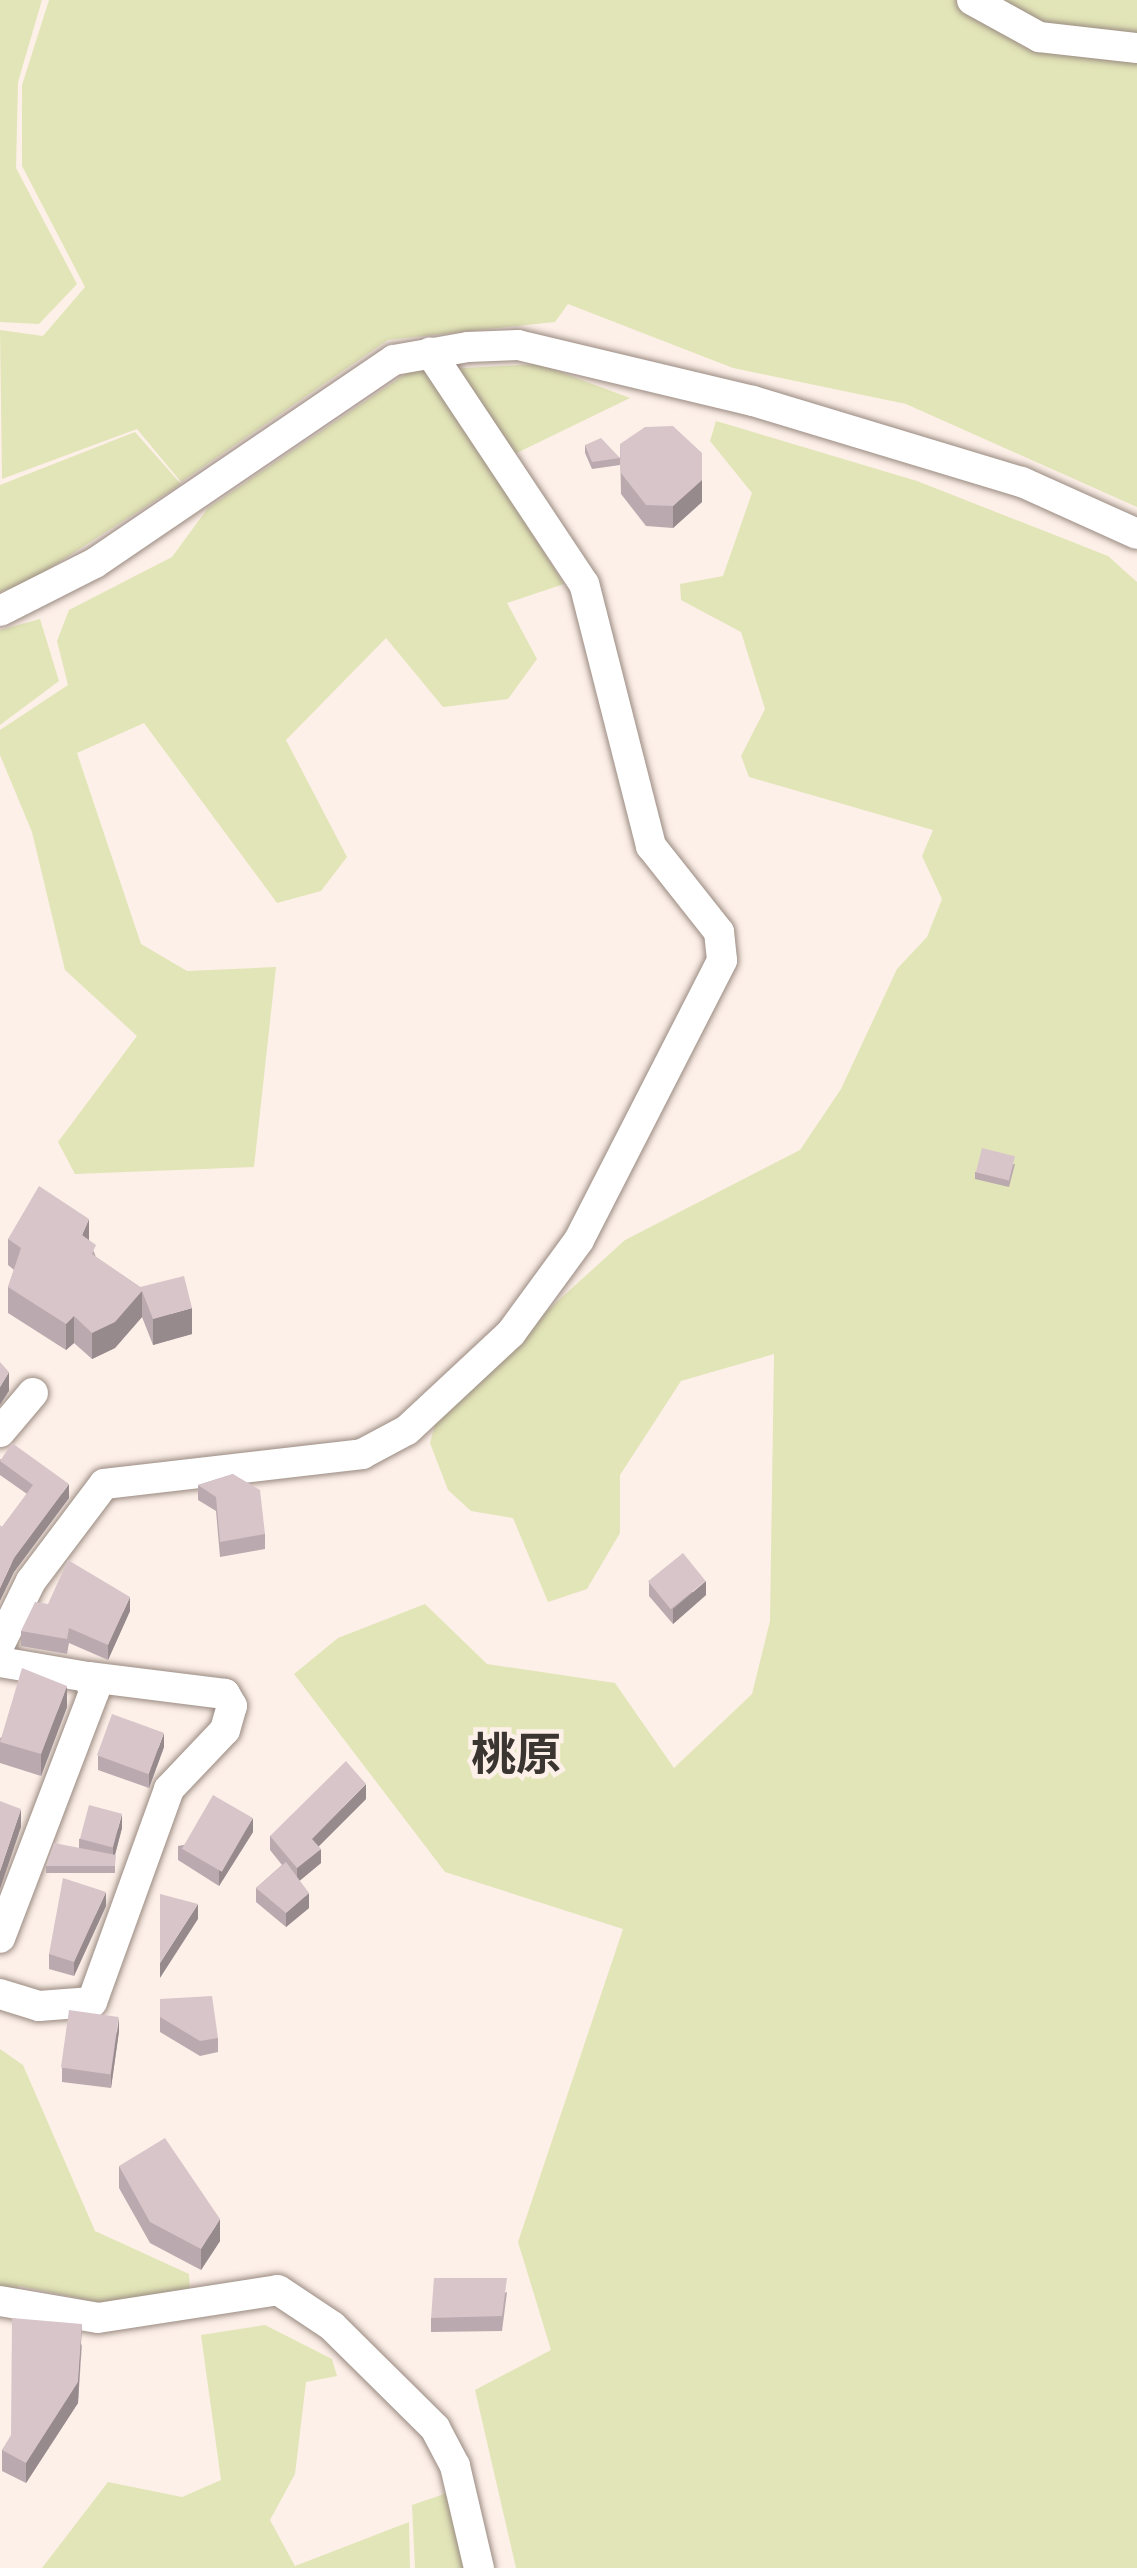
<!DOCTYPE html>
<html>
<head>
<meta charset="utf-8">
<style>
	body { margin:0 }
	#map { position:relative; width:1137px; height:2568px; overflow:hidden; background:#fdf0e8; font-family:"Asap Condensed","Noto Sans JP",sans-serif }
	div>[style] { position:absolute }
	[style*='--x'] { left:calc(var(--x)*1px); top:calc(var(--y)*1px); width:calc(var(--w)*1px); rotate:calc(var(--a)*1deg) }
	.green>* { inset:0; background:#e2e5b7 }
	.roads { filter:drop-shadow(0 0 3px #998a81) drop-shadow(0 0 3px #998a81) }
	.minor>* { height:30px; margin:-15px; padding:0 15px; transform-origin:15px; border-radius:15px; background:#fff }
	.wall>* { inset:0; background:#baa9ae }
	.shaded-wall>* { inset:0; background:#978a8d }
	.building>* { inset:0; background:#d8c5ca; transform-origin:0 0 }
	span { translate:-50% -50%; white-space:nowrap; text-align:center; line-height:1.15; -webkit-text-stroke:9px #fdf0e8; paint-order:stroke }
	.quarter-label { font-size:45px; color:#3b3531; font-weight:700 }
</style>
</head>
<body>
<div id="map">
	<div class="green">
		<div style="clip-path:polygon(0 0,42px 0,18px 82px,16px 168px,77px 284px,39px 324px,0 322px)"></div>
		<div style="clip-path:polygon(49px 0,1137px 0,1137px 507px,906px 404px,733px 368px,568px 304px,555px 322px,388px 340px,181px 482px,137px 429px,2px 479px,0 330px,43px 336px,85px 287px,22px 166px,22px 85px)"></div>
		<div style="clip-path:polygon(539px 364px,630px 398px,490px 466px,564px 584px,507px 603px,537px 659px,508px 699px,443px 707px,386px 638px,286px 740px,347px 857px,321px 891px,277px 903px,144px 723px,77px 753px,141px 944px,187px 971px,276px 967px,254px 1167px,75px 1174px,58px 1142px,137px 1036px,65px 970px,32px 832px,0 755px,0 730px,68px 685px,57px 641px,69px 610px,172px 557px,208px 508px,410px 371px)"></div>
		<div style="clip-path:polygon(716px 421px,917px 481px,1108px 556px,1137px 582px,1137px 2568px,516px 2568px,475px 2390px,551px 2350px,518px 2242px,623px 1929px,445px 1872px,294px 1674px,338px 1638px,425px 1604px,487px 1664px,615px 1683px,674px 1768px,752px 1694px,770px 1621px,774px 1354px,681px 1381px,620px 1475px,620px 1533px,587px 1589px,548px 1602px,513px 1518px,471px 1511px,448px 1490px,430px 1443px,439px 1409px,625px 1240px,800px 1150px,841px 1089px,897px 969px,927px 937px,942px 899px,922px 856px,933px 830px,749px 777px,741px 756px,765px 709px,741px 632px,681px 600px,680px 584px,723px 576px,752px 493px,710px 441px)"></div>
		<div style="clip-path:polygon(135px 432px,181px 484px,28px 582px,0 592px,0 485px)"></div>
		<div style="clip-path:polygon(40px 619px,59px 681px,0 725px,0 630px)"></div>
		<div style="clip-path:polygon(0 2049px,23px 2065px,95px 2231px,189px 2274px,190px 2290px,102px 2303px,19px 2286px,0 2308px)"></div>
		<div style="clip-path:polygon(265px 2325px,332px 2359px,337px 2376px,306px 2382px,295px 2474px,270px 2520px,295px 2566px,409px 2522px,410px 2568px,42px 2568px,108px 2482px,182px 2497px,221px 2480px,201px 2335px)"></div>
		<div style="clip-path:polygon(453px 2491px,466px 2568px,415px 2568px,412px 2505px)"></div>
	</div>
	<div class="roads">
		<div class="minor">
			<div style="--x:972;--y:0;--w:77;--a:28.9"></div>
			<div style="--x:1039;--y:37;--w:99;--a:6.4"></div>
			<div style="--x:0;--y:611;--w:106;--a:-26.8"></div>
			<div style="--x:95;--y:563;--w:361;--a:-34.2"></div>
			<div style="--x:394;--y:360;--w:75;--a:-10"></div>
			<div style="--x:468;--y:347;--w:50;--a:-2.3"></div>
			<div style="--x:518;--y:345;--w:242;--a:13.4"></div>
			<div style="--x:753;--y:401;--w:281;--a:16.8"></div>
			<div style="--x:1022;--y:482;--w:126;--a:24.3"></div>
			<div style="--x:0;--y:1432;--w:51;--a:-49.8"></div>
			<div style="--x:0;--y:1644;--w:70;--a:-63.8"></div>
			<div style="--x:31;--y:1581;--w:121;--a:-53"></div>
			<div style="--x:104;--y:1484;--w:260;--a:-6.6"></div>
			<div style="--x:362;--y:1454;--w:51;--a:-28.1"></div>
			<div style="--x:407;--y:1430;--w:142;--a:-43"></div>
			<div style="--x:511;--y:1333;--w:115;--a:-53.8"></div>
			<div style="--x:579;--y:1240;--w:314;--a:-62.9"></div>
			<div style="--x:722;--y:960;--w:28;--a:-96"></div>
			<div style="--x:719;--y:932;--w:110;--a:-128.3"></div>
			<div style="--x:651;--y:846;--w:270;--a:-104.3"></div>
			<div style="--x:584;--y:584;--w:278;--a:-123.6"></div>
			<div style="--x:0;--y:1662;--w:89;--a:9.7"></div>
			<div style="--x:88;--y:1677;--w:16;--a:68"></div>
			<div style="--x:94;--y:1692;--w:263;--a:110.9"></div>
			<div style="--x:0;--y:1994;--w:41;--a:17.1"></div>
			<div style="--x:39;--y:2006;--w:53;--a:-4.3"></div>
			<div style="--x:92;--y:2002;--w:226;--a:-70.1"></div>
			<div style="--x:169;--y:1789;--w:81;--a:-46.5"></div>
			<div style="--x:225;--y:1730;--w:25;--a:-74"></div>
			<div style="--x:232;--y:1706;--w:14;--a:-120"></div>
			<div style="--x:225;--y:1694;--w:138;--a:-172.9"></div>
			<div style="--x:0;--y:2301;--w:99;--a:9.8"></div>
			<div style="--x:98;--y:2318;--w:182;--a:-8.8"></div>
			<div style="--x:278;--y:2290;--w:65;--a:33.7"></div>
			<div style="--x:332;--y:2326;--w:145;--a:44.7"></div>
			<div style="--x:435;--y:2428;--w:43;--a:62.2"></div>
			<div style="--x:455;--y:2466;--w:105;--a:76.8"></div>
		</div>
	</div>
	<div class="wall">
		<div style="clip-path:polygon(620px 444px,702px 453px,702px 502px,673px 528px,646px 526px,621px 494px)"></div>
		<div style="clip-path:polygon(585px 445px,620px 458px,620px 465px,592px 469px,585px 453px)"></div>
		<div style="clip-path:polygon(1015px 1164px,1009px 1187px,975px 1179px,975px 1172px)"></div>
		<div style="clip-path:polygon(8px 1239px,89px 1240px,96px 1257px,140px 1287px,192px 1334px,153px 1345px,142px 1317px,115px 1348px,92px 1359px,74px 1343px,66px 1350px,8px 1313px,8px 1287px,14px 1270px,8px 1265px)"></div>
		<div style="clip-path:polygon(0 1459px,69px 1498px,14px 1572px,2px 1527px,27px 1494px,0 1475px)"></div>
		<div style="clip-path:polygon(233px 1474px,265px 1534px,265px 1549px,220px 1557px,216px 1511px,198px 1500px,198px 1485px)"></div>
		<div style="clip-path:polygon(649px 1582px,706px 1595px,673px 1624px,649px 1596px)"></div>
		<div style="clip-path:polygon(130px 1611px,108px 1660px,69px 1643px,67px 1654px,21px 1646px,21px 1631px)"></div>
		<div style="clip-path:polygon(67px 1707px,41px 1776px,0 1763px,0 1738px)"></div>
		<div style="clip-path:polygon(164px 1747px,149px 1788px,98px 1770px,98px 1756px)"></div>
		<div style="clip-path:polygon(366px 1799px,319px 1846px,321px 1863px,299px 1881px,309px 1908px,286px 1927px,256px 1902px,256px 1888px,282px 1865px,270px 1850px,270px 1836px)"></div>
		<div style="clip-path:polygon(122px 1828px,115px 1855px,115px 1873px,46px 1873px,46px 1866px,79px 1848px,79px 1839px)"></div>
		<div style="clip-path:polygon(253px 1832px,219px 1886px,178px 1860px,178px 1846px)"></div>
		<div style="clip-path:polygon(106px 1906px,74px 1976px,49px 1969px,49px 1954px)"></div>
		<div style="clip-path:polygon(160px 1999px,218px 2038px,218px 2052px,200px 2056px,160px 2032px)"></div>
		<div style="clip-path:polygon(119px 2031px,111px 2088px,62px 2082px,62px 2068px)"></div>
		<div style="clip-path:polygon(119px 2166px,220px 2241px,201px 2270px,150px 2243px,119px 2188px)"></div>
		<div style="clip-path:polygon(507px 2292px,502px 2331px,431px 2332px,431px 2318px)"></div>
		<div style="clip-path:polygon(82px 2344px,78px 2403px,26px 2483px,2px 2471px,2px 2450px)"></div>
	</div>
	<div class="shaded-wall">
		<div style="clip-path:polygon(702px 480px,702px 502px,673px 528px,673px 506px)"></div>
		<div style="clip-path:polygon(89px 1219px,89px 1246px,82px 1235px)"></div>
		<div style="clip-path:polygon(142px 1291px,142px 1317px,115px 1348px,92px 1359px,92px 1333px)"></div>
		<div style="clip-path:polygon(192px 1308px,192px 1334px,153px 1345px,153px 1319px)"></div>
		<div style="clip-path:polygon(74px 1316px,74px 1343px,66px 1350px,66px 1324px)"></div>
		<div style="clip-path:polygon(9px 1372px,9px 1391px,0 1405px,0 1387px)"></div>
		<div style="clip-path:polygon(69px 1484px,69px 1498px,14px 1572px,0 1601px,0 1588px,14px 1558px)"></div>
		<div style="clip-path:polygon(706px 1581px,706px 1595px,673px 1624px,673px 1609px)"></div>
		<div style="clip-path:polygon(130px 1597px,130px 1611px,108px 1660px,108px 1645px)"></div>
		<div style="clip-path:polygon(67px 1686px,67px 1707px,41px 1776px,41px 1754px)"></div>
		<div style="clip-path:polygon(164px 1733px,164px 1747px,149px 1788px,149px 1773px)"></div>
		<div style="clip-path:polygon(366px 1784px,366px 1799px,312px 1853px,312px 1839px)"></div>
		<div style="clip-path:polygon(21px 1809px,21px 1827px,0 1889px,0 1871px)"></div>
		<div style="clip-path:polygon(122px 1814px,122px 1828px,113px 1862px,113px 1847px)"></div>
		<div style="clip-path:polygon(253px 1818px,253px 1832px,219px 1886px,219px 1871px)"></div>
		<div style="clip-path:polygon(321px 1849px,321px 1863px,297px 1883px,297px 1868px)"></div>
		<div style="clip-path:polygon(106px 1892px,106px 1906px,74px 1976px,74px 1962px)"></div>
		<div style="clip-path:polygon(309px 1893px,309px 1908px,286px 1927px,286px 1913px)"></div>
		<div style="clip-path:polygon(198px 1904px,198px 1919px,160px 1978px,160px 1963px)"></div>
		<div style="clip-path:polygon(119px 2017px,119px 2031px,111px 2088px,111px 2074px)"></div>
		<div style="clip-path:polygon(220px 2219px,220px 2241px,201px 2270px,201px 2249px)"></div>
		<div style="clip-path:polygon(82px 2324px,78px 2403px,26px 2483px,26px 2463px)"></div>
	</div>
	<div class="building">
		<div style="clip-path:polygon(673px 426px,702px 453px,702px 480px,673px 506px,646px 505px,621px 473px,620px 444px,645px 427px)"></div>
		<div style="clip-path:polygon(601px 438px,620px 458px,592px 462px,585px 445px)"></div>
		<div style="left:982px;top:1148px;width:34px;height:25px;rotate:14deg"></div>
		<div style="clip-path:polygon(39px 1186px,89px 1219px,82px 1235px,96px 1245px,92px 1254px,140px 1287px,184px 1276px,192px 1308px,153px 1319px,142px 1291px,115px 1322px,92px 1333px,74px 1316px,66px 1324px,8px 1287px,21px 1248px,8px 1239px)"></div>
		<div style="clip-path:polygon(0 1362px,9px 1372px,0 1387px)"></div>
		<div style="clip-path:polygon(12px 1443px,69px 1484px,14px 1558px,0 1588px,0 1525px,2px 1527px,33px 1485px,0 1461px)"></div>
		<div style="clip-path:polygon(233px 1474px,260px 1490px,265px 1534px,220px 1542px,216px 1497px,198px 1485px)"></div>
		<div style="left:683px;top:1553px;width:36px;height:45px;rotate:51deg"></div>
		<div style="clip-path:polygon(68px 1560px,130px 1597px,108px 1645px,69px 1628px,67px 1639px,21px 1631px,35px 1602px,48px 1604px)"></div>
		<div style="clip-path:polygon(22px 1668px,67px 1686px,41px 1754px,0 1742px)"></div>
		<div style="left:112px;top:1714px;width:55px;height:44px;rotate:20deg"></div>
		<div style="clip-path:polygon(346px 1761px,366px 1784px,312px 1839px,321px 1849px,297px 1868px,270px 1836px)"></div>
		<div style="left:213px;top:1795px;width:46px;height:62px;rotate:30deg"></div>
		<div style="clip-path:polygon(0 1801px,21px 1809px,0 1871px)"></div>
		<div style="left:89px;top:1805px;width:34px;height:35px;rotate:15deg"></div>
		<div style="clip-path:polygon(54px 1843px,116px 1855px,115px 1866px,46px 1866px)"></div>
		<div style="clip-path:polygon(286px 1862px,309px 1893px,286px 1913px,256px 1888px)"></div>
		<div style="clip-path:polygon(63px 1878px,106px 1892px,74px 1962px,49px 1954px)"></div>
		<div style="clip-path:polygon(160px 1894px,198px 1904px,160px 1963px)"></div>
		<div style="clip-path:polygon(212px 1996px,218px 2038px,200px 2041px,160px 2017px,160px 1999px)"></div>
		<div style="left:69px;top:2010px;width:50px;height:58px;rotate:8deg"></div>
		<div style="clip-path:polygon(165px 2138px,220px 2219px,201px 2249px,150px 2222px,119px 2166px)"></div>
		<div style="clip-path:polygon(434px 2278px,507px 2278px,502px 2316px,431px 2318px)"></div>
		<div style="clip-path:polygon(12px 2318px,82px 2324px,78px 2382px,26px 2463px,2px 2450px,11px 2435px)"></div>
	</div>
	<div class="quarter-label">
		<span style="left:516px;top:1755px">桃原</span>
	</div>
</div>
</body>
</html>
